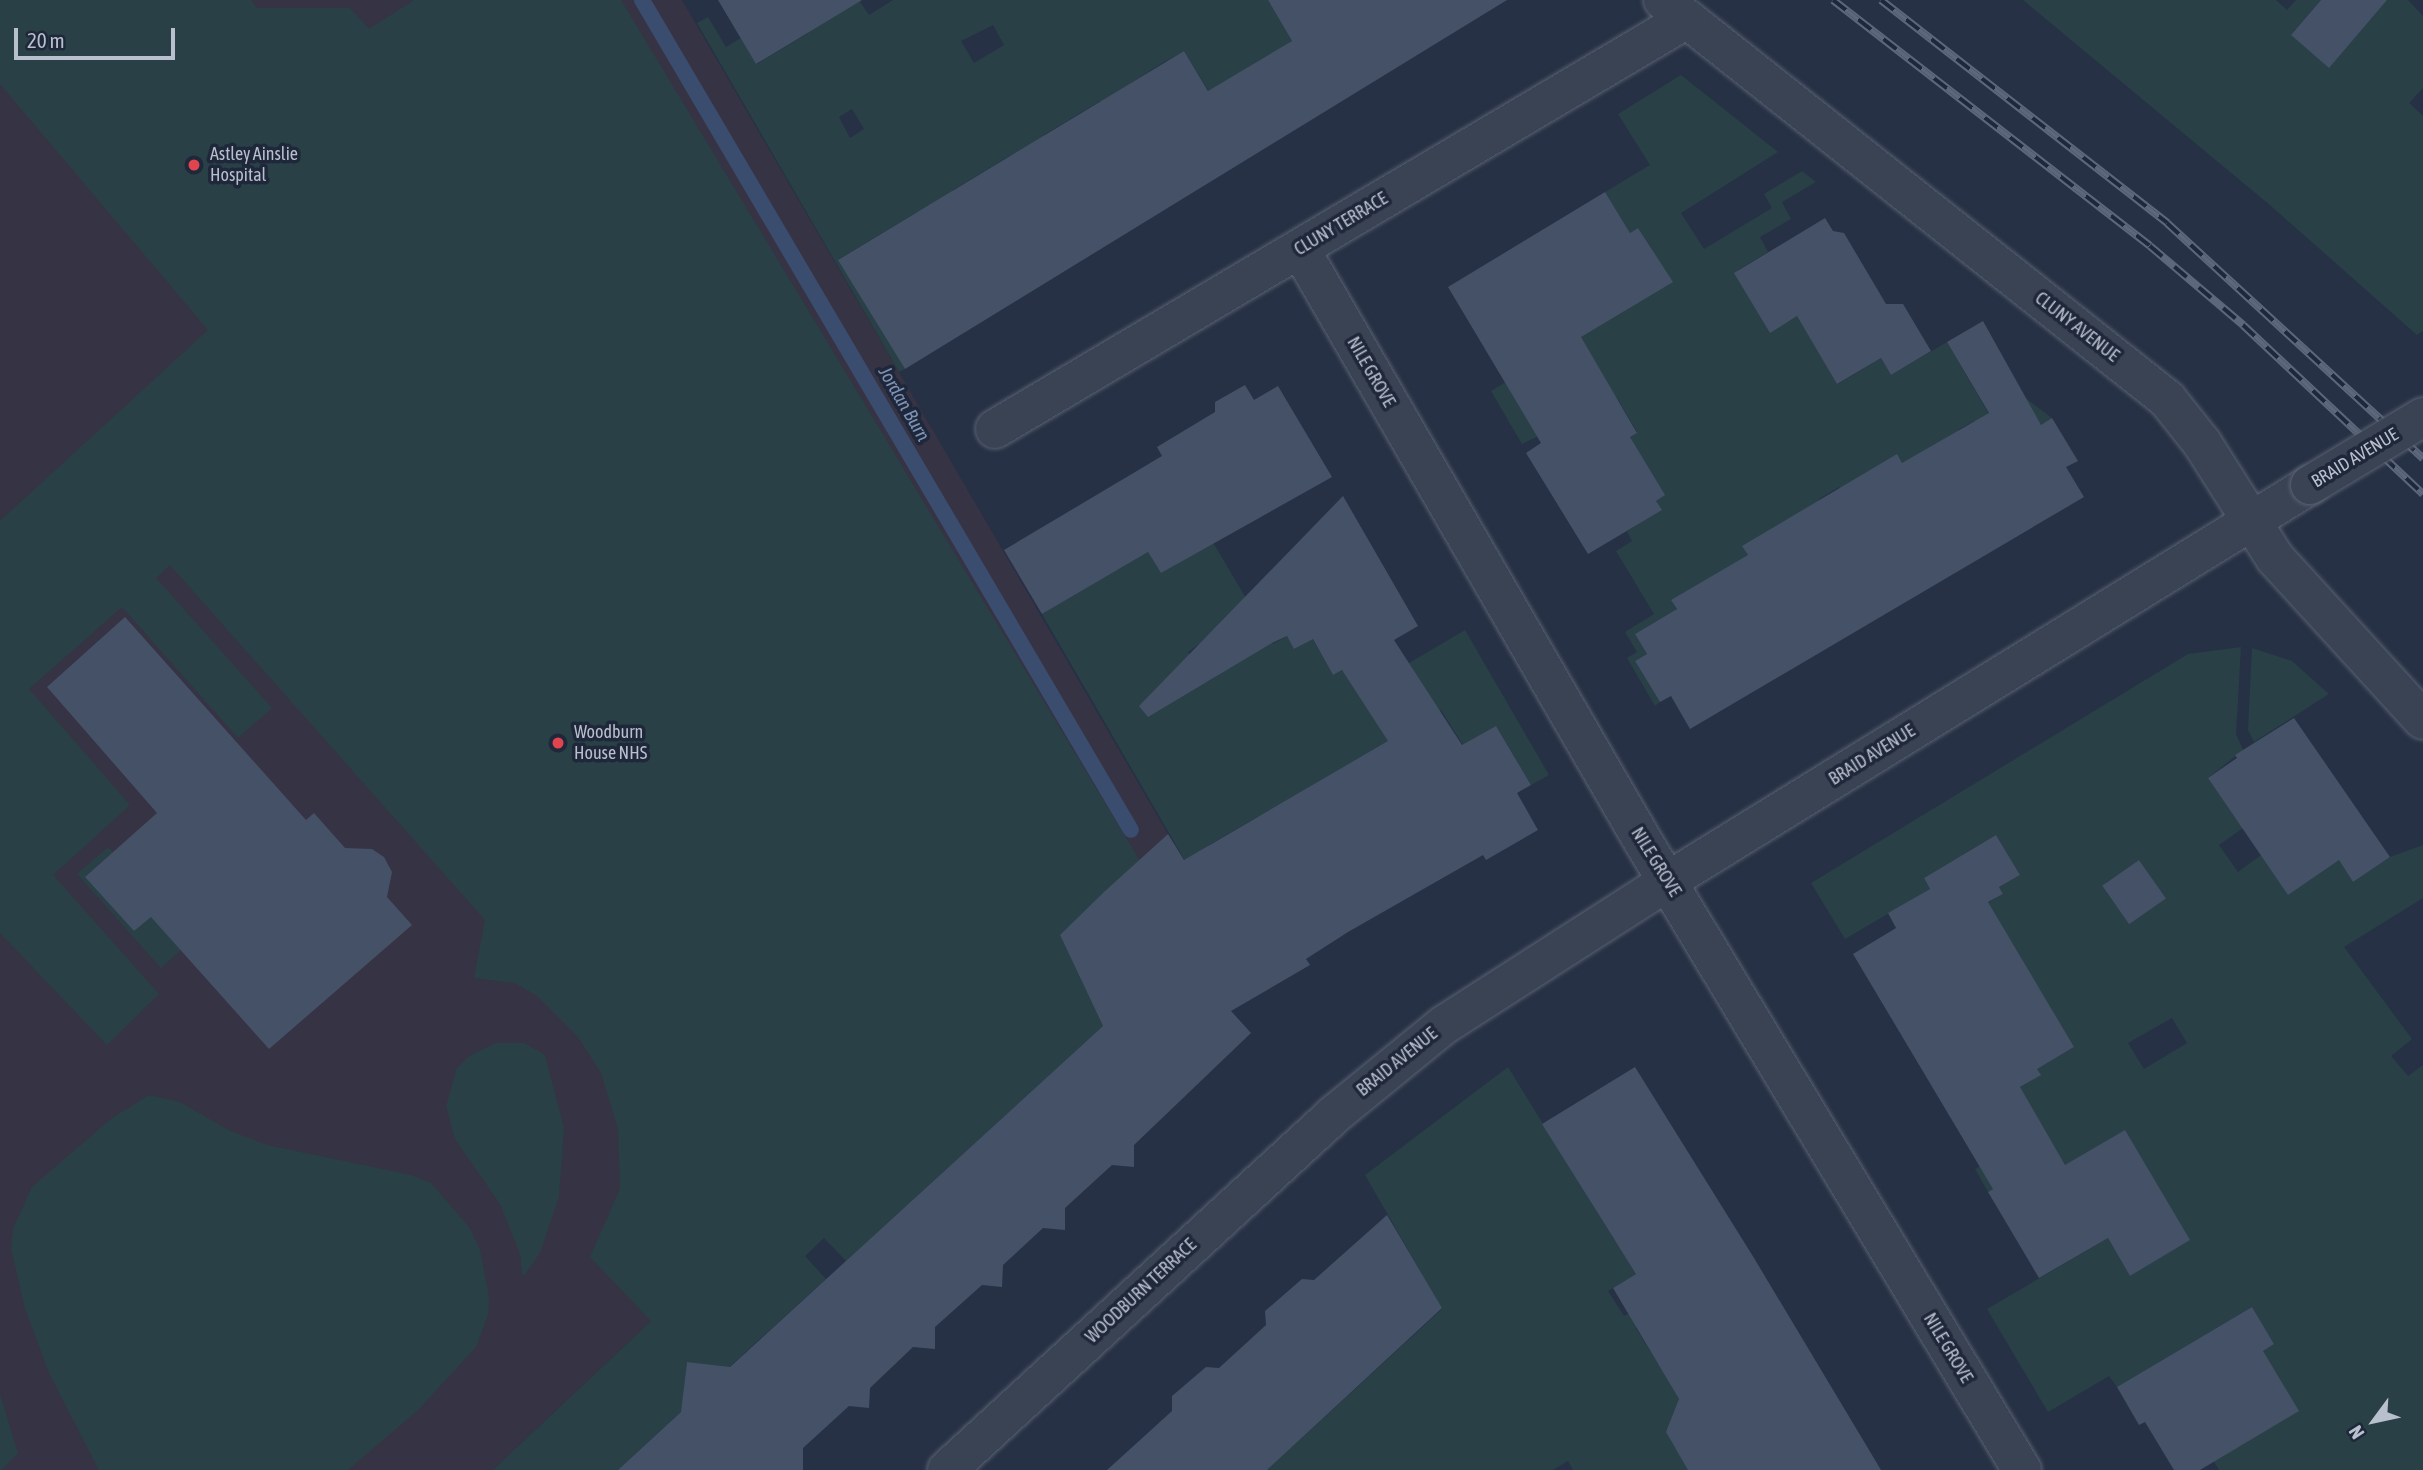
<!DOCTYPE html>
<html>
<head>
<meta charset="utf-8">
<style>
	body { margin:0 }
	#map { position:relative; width:2423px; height:1470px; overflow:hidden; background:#263145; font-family:"Asap Condensed",sans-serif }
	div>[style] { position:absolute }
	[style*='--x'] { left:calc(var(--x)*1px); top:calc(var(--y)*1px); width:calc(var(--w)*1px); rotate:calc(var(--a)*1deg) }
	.medical>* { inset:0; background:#363345 }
	.green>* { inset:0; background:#284046 }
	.stream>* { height:16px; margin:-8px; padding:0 8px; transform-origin:8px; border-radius:8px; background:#3b4d6e }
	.building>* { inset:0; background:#455167; transform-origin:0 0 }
	.roads { filter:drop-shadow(0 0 2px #596171) drop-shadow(0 0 2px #596171) }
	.street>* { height:38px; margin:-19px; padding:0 19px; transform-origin:19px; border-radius:19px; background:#3a4354 }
	.rail>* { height:8px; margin-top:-4px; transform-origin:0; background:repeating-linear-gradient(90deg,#1f283a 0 16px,#5c677b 0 32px); box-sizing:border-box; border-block:2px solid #5c677b }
	.bridges { filter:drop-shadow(0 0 2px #596171) drop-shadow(0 0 2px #596171) }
	.street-bridge>* { height:38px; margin:-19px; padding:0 19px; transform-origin:19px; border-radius:19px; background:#3a4354 }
	.dots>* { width:19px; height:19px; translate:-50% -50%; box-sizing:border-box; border:4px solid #1f283a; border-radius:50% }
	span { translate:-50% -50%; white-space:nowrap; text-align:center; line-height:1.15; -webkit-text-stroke:7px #1f283a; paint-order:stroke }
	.poi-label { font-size:18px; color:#b8bfcd }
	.left { translate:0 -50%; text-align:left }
	.street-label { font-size:18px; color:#b8bfcd }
	.water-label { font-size:19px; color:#7e92b6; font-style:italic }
	.north { position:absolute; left:2339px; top:1386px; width:70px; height:70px; -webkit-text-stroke:5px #1f283a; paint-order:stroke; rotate:237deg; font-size:19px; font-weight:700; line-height:28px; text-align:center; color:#b8bfcd }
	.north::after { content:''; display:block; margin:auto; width:24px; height:32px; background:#b8bfcd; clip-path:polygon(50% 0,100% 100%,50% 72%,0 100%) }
	.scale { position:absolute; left:14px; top:28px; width:161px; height:32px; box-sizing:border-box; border:4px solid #b8bfcd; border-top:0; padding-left:9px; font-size:21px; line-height:24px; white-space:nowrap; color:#b8bfcd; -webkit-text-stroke:5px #1f283a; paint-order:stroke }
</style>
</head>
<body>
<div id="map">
	<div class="medical">
		<div style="clip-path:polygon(0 0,682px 0,1168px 834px,493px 1470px,0 1470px)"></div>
	</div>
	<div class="green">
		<div style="clip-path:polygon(0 0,251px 0,257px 8px,350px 8px,369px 29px,414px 0,621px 0,1140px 861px,1060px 935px,1103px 1026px,846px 1261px,824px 1238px,805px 1256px,826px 1279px,705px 1389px,708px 1365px,687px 1362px,684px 1389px,694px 1400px,618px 1470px,493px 1470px,651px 1321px,590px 1257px,620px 1189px,618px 1129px,601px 1073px,578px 1037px,537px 996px,515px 983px,474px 978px,485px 920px,170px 565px,156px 578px,272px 708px,238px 738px,122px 607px,29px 689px,130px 805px,53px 875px,159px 994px,107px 1045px,0 933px,0 521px,208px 330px,0 84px)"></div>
		<div style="clip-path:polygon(evenodd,859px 0,869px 15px,893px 0,1268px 0,1292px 41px,1210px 93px,1184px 51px,1159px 65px,1131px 83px,1157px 126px,1126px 144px,1100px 101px,1044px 135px,1037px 197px,1011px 155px,953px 190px,979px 231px,943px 252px,917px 212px,839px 259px,905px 369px,899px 372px,697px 23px,708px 17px,726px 47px,741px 38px,757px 64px,808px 33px,792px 7px,859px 0,993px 25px,1004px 45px,974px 63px,961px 41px,993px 25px,859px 0,852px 109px,864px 129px,850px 138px,839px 117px,852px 109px)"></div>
		<div style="clip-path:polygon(2023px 0,2276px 0,2287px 10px,2296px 0,2321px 0,2291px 35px,2329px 67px,2386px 0,2408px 0,2423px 16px,2423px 88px,2409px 103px,2423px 116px,2423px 331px,2417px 335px,2271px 206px)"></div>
		<div style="clip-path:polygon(1681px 75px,1778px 152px,1681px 213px,1704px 249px,1772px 208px,1764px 194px,1802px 171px,1816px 182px,1782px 202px,1791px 219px,1760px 237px,1768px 252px,1738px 270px,1770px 332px,1797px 316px,1838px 384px,1881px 358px,1891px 375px,1947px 342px,1990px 416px,2024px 397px,2052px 418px,2041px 425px,1974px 421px,1958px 430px,1963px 440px,1908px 473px,1897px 455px,1851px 507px,1839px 487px,1819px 499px,1830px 519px,1743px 546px,1753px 564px,1671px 600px,1677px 609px,1635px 634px,1647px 654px,1635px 661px,1660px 702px,1655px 706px,1627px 658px,1637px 652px,1625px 632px,1654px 614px,1616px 551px,1632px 541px,1627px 531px,1661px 510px,1621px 443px,1637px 432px,1617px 398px,1522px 444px,1491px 391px,1574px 341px,1651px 248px,1638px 228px,1630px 233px,1605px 192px,1650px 165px,1618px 114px)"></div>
		<div style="clip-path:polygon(evenodd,1162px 456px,1273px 644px,1287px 636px,1295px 649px,1311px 636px,1333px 675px,1342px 670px,1347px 676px,1382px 679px,1465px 630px,1549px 775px,1531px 785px,1496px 726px,1463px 745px,1441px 710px,1388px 741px,1401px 765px,1272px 837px,1259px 816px,1209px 845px,1191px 871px,1042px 614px,1148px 552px,1161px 573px,1175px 565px,1173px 537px,1188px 527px,1150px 463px,1162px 456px,1199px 644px,1221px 673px,1207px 682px,1188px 652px,1199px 644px)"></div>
		<div style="clip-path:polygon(evenodd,2241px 647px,2236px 734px,2243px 750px,2208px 778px,2243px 828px,2219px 845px,2238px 872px,2261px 855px,2339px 860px,2353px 882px,2390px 857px,2423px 845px,2423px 898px,2344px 947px,2412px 1039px,2391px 1056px,2408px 1076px,2423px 1065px,2423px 1470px,2219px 1470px,2207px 1450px,2263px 1351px,2274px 1344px,2252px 1307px,2117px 1387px,2109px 1376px,2048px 1412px,1987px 1309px,2108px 1238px,2130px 1276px,2189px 1240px,2065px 1165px,2056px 1151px,1988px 1192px,1975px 1169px,2002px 1153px,2013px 1092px,2040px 1075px,2035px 1065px,2045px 1064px,2074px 1047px,1991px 978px,2022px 959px,1999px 922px,1951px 924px,2003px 894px,1999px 887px,2020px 875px,1996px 835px,1924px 878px,1930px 889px,1845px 939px,1811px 883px,2188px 654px,2241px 647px,2139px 860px,2165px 899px,2129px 924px,2102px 886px,2139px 860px,2241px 647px,2172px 1018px,2187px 1043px,2144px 1069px,2128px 1043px,2172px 1018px)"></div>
		<div style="clip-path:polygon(2252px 648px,2292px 661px,2329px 694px,2254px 742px,2248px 730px)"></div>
		<div style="clip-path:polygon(108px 847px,113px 852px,85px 877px,134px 931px,206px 867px,181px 950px,161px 968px,77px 874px)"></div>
		<div style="clip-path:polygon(496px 1043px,524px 1043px,545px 1055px,564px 1128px,559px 1197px,540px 1253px,523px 1277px,520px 1254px,500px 1204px,455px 1139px,446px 1106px,457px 1068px,469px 1056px)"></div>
		<div style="clip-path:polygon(1508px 1067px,1615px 1241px,1708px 1184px,1728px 1218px,1608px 1291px,1624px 1316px,1669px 1289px,1636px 1328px,1658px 1364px,1700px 1340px,1711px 1361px,1671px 1385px,1687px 1413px,1666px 1431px,1675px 1448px,1731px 1470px,1573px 1470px,1568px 1461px,1553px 1470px,1267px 1470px,1442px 1309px,1365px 1175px)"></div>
		<div style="clip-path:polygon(149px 1095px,180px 1102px,230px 1131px,267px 1145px,411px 1175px,431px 1183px,469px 1227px,480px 1250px,489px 1296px,488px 1315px,476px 1347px,418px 1410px,348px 1470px,99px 1470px,84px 1441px,50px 1375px,25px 1309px,11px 1248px,13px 1229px,32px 1187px,112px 1118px)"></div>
		<div style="clip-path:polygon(0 1394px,18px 1453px,1px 1470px,0 1470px)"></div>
	</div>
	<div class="stream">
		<div style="--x:642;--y:0;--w:963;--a:59.5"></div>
	</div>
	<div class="building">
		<div style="clip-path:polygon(718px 0,862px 0,756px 64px)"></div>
		<div style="clip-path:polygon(1268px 0,1507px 0,905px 369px,838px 260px,1184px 51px,1208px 91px,1292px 41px)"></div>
		<div style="clip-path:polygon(2321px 0,2387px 0,2329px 68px,2291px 35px)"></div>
		<div style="clip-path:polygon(1605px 192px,1630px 233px,1638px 228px,1673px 282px,1581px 337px,1637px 433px,1630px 437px,1665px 495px,1656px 501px,1662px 510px,1588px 554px,1526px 453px,1541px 443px,1448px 287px)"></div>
		<div style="clip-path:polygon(1825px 218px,1833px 231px,1844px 233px,1886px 304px,1903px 304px,1931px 351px,1891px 375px,1881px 358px,1837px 384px,1797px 316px,1770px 333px,1734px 273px)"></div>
		<div style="clip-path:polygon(1983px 321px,2041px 425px,2052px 418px,2078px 461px,2066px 467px,2084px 497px,1690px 729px,1671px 696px,1660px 702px,1635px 661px,1647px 654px,1635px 634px,1677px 609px,1671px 600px,1748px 555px,1742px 546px,1897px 454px,1902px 463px,1989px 413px,1947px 342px)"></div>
		<div style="clip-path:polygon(1245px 385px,1254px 400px,1278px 386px,1332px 477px,1161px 573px,1148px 552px,1042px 614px,1004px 550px,1162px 456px,1157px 447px,1215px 412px,1215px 402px)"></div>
		<div style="clip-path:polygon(1343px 496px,1418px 626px,1394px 640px,1462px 745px,1496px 726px,1531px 785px,1517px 793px,1538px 830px,1486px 860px,1483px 855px,1348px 932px,1306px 959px,1310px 965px,1231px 1011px,1251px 1033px,1134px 1145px,1134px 1167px,1112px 1165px,1065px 1208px,1065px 1230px,1043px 1228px,1003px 1265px,1002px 1287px,982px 1285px,935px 1327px,935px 1349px,913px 1347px,870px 1388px,869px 1408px,849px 1406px,803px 1448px,803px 1470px,618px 1470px,681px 1412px,687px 1362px,730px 1367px,1103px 1026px,1060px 935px,1104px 892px,1168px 834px,1184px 860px,1388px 741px,1342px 670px,1333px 675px,1313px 639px,1294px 649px,1287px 636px,1272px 643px,1148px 717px,1139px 706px)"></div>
		<div style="clip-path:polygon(125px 617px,306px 820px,314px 813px,345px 848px,372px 849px,384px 857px,392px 872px,387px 897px,412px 925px,269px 1049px,151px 917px,134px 931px,85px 877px,157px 813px,47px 687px)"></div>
		<div style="clip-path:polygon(2294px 718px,2390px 857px,2353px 882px,2339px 860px,2288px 895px,2208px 778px,2237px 758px,2235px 755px)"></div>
		<div style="clip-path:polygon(1996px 835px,2020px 875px,1999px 887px,2003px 894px,1988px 902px,2074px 1047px,2037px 1069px,2041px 1075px,2020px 1087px,2065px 1165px,2125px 1130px,2190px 1240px,2130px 1276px,2108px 1238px,2039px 1278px,1988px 1192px,1993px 1189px,1853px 954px,1896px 928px,1888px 913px,1930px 889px,1924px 878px)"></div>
		<div style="left:2139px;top:860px;width:47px;height:45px;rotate:55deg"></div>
		<div style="clip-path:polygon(1635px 1067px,1754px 1258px,1881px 1470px,1688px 1470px,1666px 1432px,1679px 1399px,1613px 1288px,1636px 1274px,1542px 1124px)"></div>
		<div style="clip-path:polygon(1387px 1215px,1442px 1308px,1267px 1470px,1107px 1470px,1172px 1411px,1172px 1396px,1206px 1367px,1219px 1368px,1266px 1325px,1265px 1311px,1302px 1279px,1314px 1280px)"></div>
		<div style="clip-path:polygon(2252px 1307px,2274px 1344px,2263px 1351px,2299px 1411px,2200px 1470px,2174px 1470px,2145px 1422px,2139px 1425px,2117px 1387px)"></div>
	</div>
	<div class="roads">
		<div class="street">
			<div style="--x:1663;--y:0;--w:643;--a:38.37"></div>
			<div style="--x:2167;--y:399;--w:56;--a:51.5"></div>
			<div style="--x:2202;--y:443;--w:136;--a:57.6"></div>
			<div style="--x:2275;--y:558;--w:219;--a:47.6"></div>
			<div style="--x:1300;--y:249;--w:681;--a:59.93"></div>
			<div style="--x:1641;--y:838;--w:738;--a:58.92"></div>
			<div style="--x:995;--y:429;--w:804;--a:-30.65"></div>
			<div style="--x:947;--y:1470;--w:528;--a:-42.54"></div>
			<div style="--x:1336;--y:1113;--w:139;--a:-39.2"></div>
			<div style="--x:1444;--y:1025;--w:266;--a:-32.7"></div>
			<div style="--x:1668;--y:881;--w:754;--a:-31.67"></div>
		</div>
	</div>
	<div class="rail">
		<div style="--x:1833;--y:0;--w:401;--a:37.8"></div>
		<div style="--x:2150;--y:246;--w:122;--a:40.3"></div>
		<div style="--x:2243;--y:325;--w:247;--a:43.2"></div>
		<div style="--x:1881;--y:0;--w:363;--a:37.9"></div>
		<div style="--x:2167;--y:223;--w:348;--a:42.6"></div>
	</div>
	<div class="bridges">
		<div class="street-bridge">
			<div style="--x:2310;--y:485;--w:132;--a:-31"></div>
		</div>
	</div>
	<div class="dots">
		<div style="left:194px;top:165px;background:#e0444e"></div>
		<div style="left:558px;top:743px;background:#e0444e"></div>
	</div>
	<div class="poi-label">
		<span class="left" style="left:210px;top:165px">Astley Ainslie<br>Hospital</span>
		<span class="left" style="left:574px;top:743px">Woodburn<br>House NHS</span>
	</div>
	<div class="street-label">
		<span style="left:1341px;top:224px;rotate:-31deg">CLUNY TERRACE</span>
		<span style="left:2077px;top:327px;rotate:38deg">CLUNY AVENUE</span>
		<span style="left:1371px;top:372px;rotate:60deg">NILE GROVE</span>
		<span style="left:2355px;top:458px;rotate:-31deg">BRAID AVENUE</span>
		<span style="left:1872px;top:755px;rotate:-32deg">BRAID AVENUE</span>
		<span style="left:1656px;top:862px;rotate:58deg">NILE GROVE</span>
		<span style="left:1397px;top:1062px;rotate:-39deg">BRAID AVENUE</span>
		<span style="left:1141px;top:1291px;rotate:-43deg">WOODBURN TERRACE</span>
		<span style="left:1948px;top:1348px;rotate:59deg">NILE GROVE</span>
	</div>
	<div class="water-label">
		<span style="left:904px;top:404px;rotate:60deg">Jordan Burn</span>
	</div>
	<div class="north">N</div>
	<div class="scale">20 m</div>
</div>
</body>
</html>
